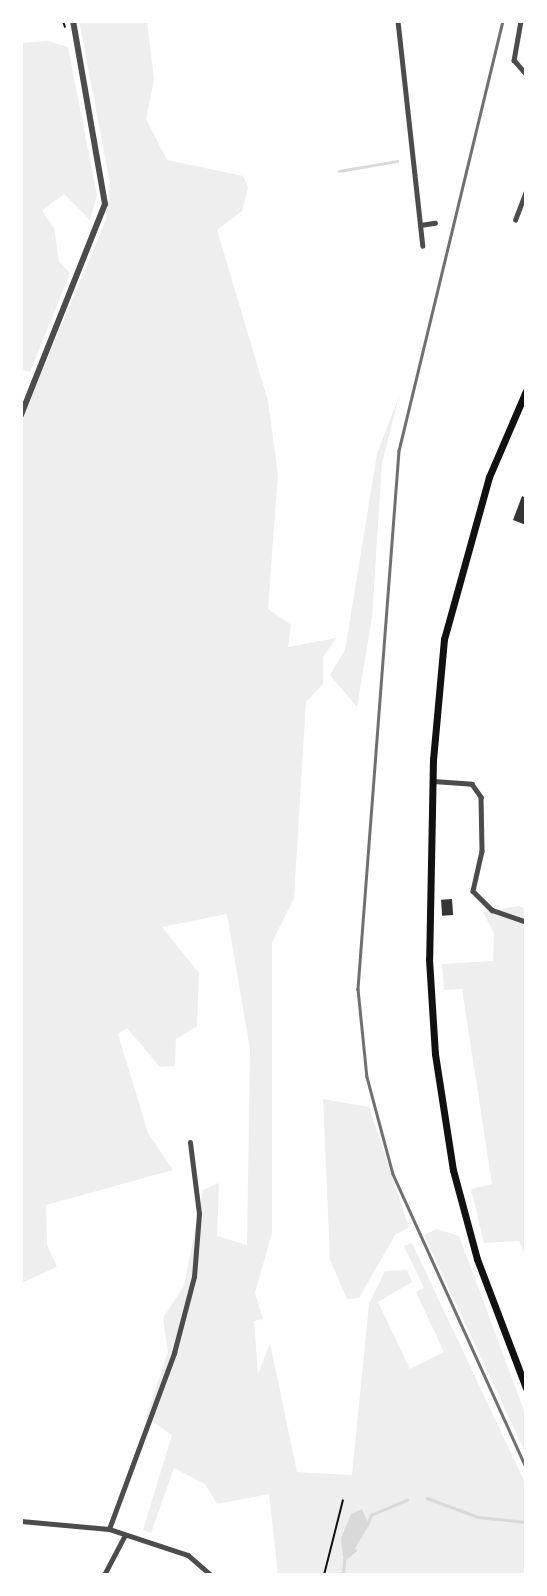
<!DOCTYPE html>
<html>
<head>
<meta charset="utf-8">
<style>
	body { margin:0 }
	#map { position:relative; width:547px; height:1596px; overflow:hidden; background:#fff; font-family:"Space Grotesk",sans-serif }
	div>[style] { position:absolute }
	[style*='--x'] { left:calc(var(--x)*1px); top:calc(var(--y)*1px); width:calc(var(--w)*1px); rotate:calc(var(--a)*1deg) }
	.green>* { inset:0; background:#eee }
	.water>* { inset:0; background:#d9d9d9 }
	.stream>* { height:2.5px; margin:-1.25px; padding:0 1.25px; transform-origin:1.25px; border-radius:1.25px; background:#d9d9d9 }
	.building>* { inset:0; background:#353535; transform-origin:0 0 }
	.path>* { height:2px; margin:-1px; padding:0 1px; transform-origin:1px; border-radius:1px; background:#111 }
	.minor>* { height:4.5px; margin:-2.25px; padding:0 2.25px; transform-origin:2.25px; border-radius:2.25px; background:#4c4c4c }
	.tertiary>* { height:6px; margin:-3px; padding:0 3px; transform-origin:3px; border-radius:3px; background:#4c4c4c }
	.primary>* { height:7px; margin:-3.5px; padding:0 3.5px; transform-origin:3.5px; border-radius:3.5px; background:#111 }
	.rail>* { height:2.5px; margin:-1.25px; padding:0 1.25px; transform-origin:1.25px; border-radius:1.25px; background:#707070 }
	span { translate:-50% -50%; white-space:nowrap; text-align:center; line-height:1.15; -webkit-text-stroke:6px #fff; paint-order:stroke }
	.frame { position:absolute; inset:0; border:23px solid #fff; pointer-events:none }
</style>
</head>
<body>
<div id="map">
	<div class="green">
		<div style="clip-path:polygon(79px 21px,147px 21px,154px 79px,146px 119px,167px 160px,243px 176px,248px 187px,242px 211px,217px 230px,268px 401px,278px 474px,268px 609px,291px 625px,288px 647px,336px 638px,323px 657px,323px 684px,306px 702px,294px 898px,272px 942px,272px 1233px,255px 1293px,263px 1319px,254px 1321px,258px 1374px,270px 1343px,297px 1472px,352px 1475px,369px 1304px,385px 1271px,407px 1270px,412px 1282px,378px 1302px,410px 1369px,444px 1352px,416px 1292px,424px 1288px,404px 1246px,412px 1243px,526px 1485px,526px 1575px,278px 1575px,269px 1494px,217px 1504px,205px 1484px,174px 1468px,151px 1533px,143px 1530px,172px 1435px,146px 1417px,168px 1352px,163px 1318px,184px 1286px,203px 1190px,219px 1183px,217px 1236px,247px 1245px,250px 1049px,227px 914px,162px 927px,199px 973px,197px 1026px,176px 1039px,175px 1066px,160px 1067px,127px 1028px,118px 1034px,148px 1133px,173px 1170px,46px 1205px,47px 1245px,57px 1267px,21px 1283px,21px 421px,106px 220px,110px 183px)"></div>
		<div style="clip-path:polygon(48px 41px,68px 47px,97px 195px,90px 220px,64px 194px,42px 211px,54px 228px,59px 262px,70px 273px,30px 372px,21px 369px,21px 43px)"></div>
		<div style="clip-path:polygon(400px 393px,382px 463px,372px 618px,357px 707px,330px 675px,345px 650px,377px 454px)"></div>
		<div style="clip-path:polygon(519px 906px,526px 909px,526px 1258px,519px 1241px,484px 1243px,471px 1189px,492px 1184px,462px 989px,444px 990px,442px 964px,493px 961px,494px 934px,483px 912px)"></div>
		<div style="clip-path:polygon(323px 1099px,369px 1107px,409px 1227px,395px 1235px,359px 1298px,347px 1299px,330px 1260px)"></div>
		<div style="clip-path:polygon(437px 1229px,459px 1236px,526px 1416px,526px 1454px,424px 1235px)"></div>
	</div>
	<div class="water">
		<div style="clip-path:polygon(362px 1509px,369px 1525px,350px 1557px,343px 1557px,341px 1538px,351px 1514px)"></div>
	</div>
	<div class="stream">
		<div style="--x:339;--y:171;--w:59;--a:-9.8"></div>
		<div style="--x:427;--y:1498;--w:54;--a:20.4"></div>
		<div style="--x:478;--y:1517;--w:48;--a:5.9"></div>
		<div style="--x:367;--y:1525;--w:11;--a:-68"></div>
		<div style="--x:371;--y:1515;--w:39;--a:-23"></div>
		<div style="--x:343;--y:1575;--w:16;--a:-86"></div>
		<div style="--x:344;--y:1559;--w:14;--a:-39"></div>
	</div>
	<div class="building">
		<div style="clip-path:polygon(522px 496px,526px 498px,526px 525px,513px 520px)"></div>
		<div style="left:452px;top:899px;width:16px;height:11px;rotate:86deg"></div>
	</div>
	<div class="path">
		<div style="--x:63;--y:21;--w:6;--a:72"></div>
		<div style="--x:324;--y:1575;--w:77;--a:-75.8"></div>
	</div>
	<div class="minor">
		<div style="--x:398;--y:21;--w:226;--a:83.7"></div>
		<div style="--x:521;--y:21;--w:40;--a:100"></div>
		<div style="--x:514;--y:60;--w:18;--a:49"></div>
		<div style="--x:515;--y:220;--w:31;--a:-69"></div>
		<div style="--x:420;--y:225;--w:15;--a:-8"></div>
		<div style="--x:433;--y:781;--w:39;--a:4"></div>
		<div style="--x:472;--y:784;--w:16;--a:55"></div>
		<div style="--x:481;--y:797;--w:54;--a:88.9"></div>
		<div style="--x:482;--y:851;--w:41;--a:102.7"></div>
		<div style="--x:473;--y:891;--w:27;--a:45"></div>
		<div style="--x:492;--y:910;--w:36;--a:19"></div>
		<div style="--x:21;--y:1521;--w:88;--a:5.2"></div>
		<div style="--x:109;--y:1529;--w:83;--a:18.2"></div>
		<div style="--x:188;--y:1555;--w:30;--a:41"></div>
		<div style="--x:109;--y:1529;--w:188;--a:-69.7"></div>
		<div style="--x:174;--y:1353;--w:79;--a:-75.3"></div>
		<div style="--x:194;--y:1277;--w:63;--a:-85.5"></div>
		<div style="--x:199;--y:1214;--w:72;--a:-97.2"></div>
		<div style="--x:104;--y:1575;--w:45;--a:-62.3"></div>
	</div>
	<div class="tertiary">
		<div style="--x:21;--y:415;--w:227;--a:-68.3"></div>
		<div style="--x:105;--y:204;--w:186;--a:-99.9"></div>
	</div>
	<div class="primary">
		<div style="--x:526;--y:391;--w:94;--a:113.3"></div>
		<div style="--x:489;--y:477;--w:168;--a:105.5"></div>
		<div style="--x:444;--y:639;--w:121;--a:95.2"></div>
		<div style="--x:433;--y:759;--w:200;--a:91.1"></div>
		<div style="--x:429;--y:959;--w:95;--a:86.4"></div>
		<div style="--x:435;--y:1054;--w:117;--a:81.2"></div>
		<div style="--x:453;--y:1170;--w:92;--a:74.9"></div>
		<div style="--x:477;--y:1259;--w:138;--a:69.2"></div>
	</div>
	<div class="rail">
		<div style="--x:503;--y:21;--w:442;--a:103.6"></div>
		<div style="--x:399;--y:451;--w:540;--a:94.36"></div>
		<div style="--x:358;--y:989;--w:88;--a:84.2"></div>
		<div style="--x:367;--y:1077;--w:100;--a:75"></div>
		<div style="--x:393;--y:1174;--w:322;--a:65.6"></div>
	</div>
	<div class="frame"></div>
</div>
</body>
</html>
